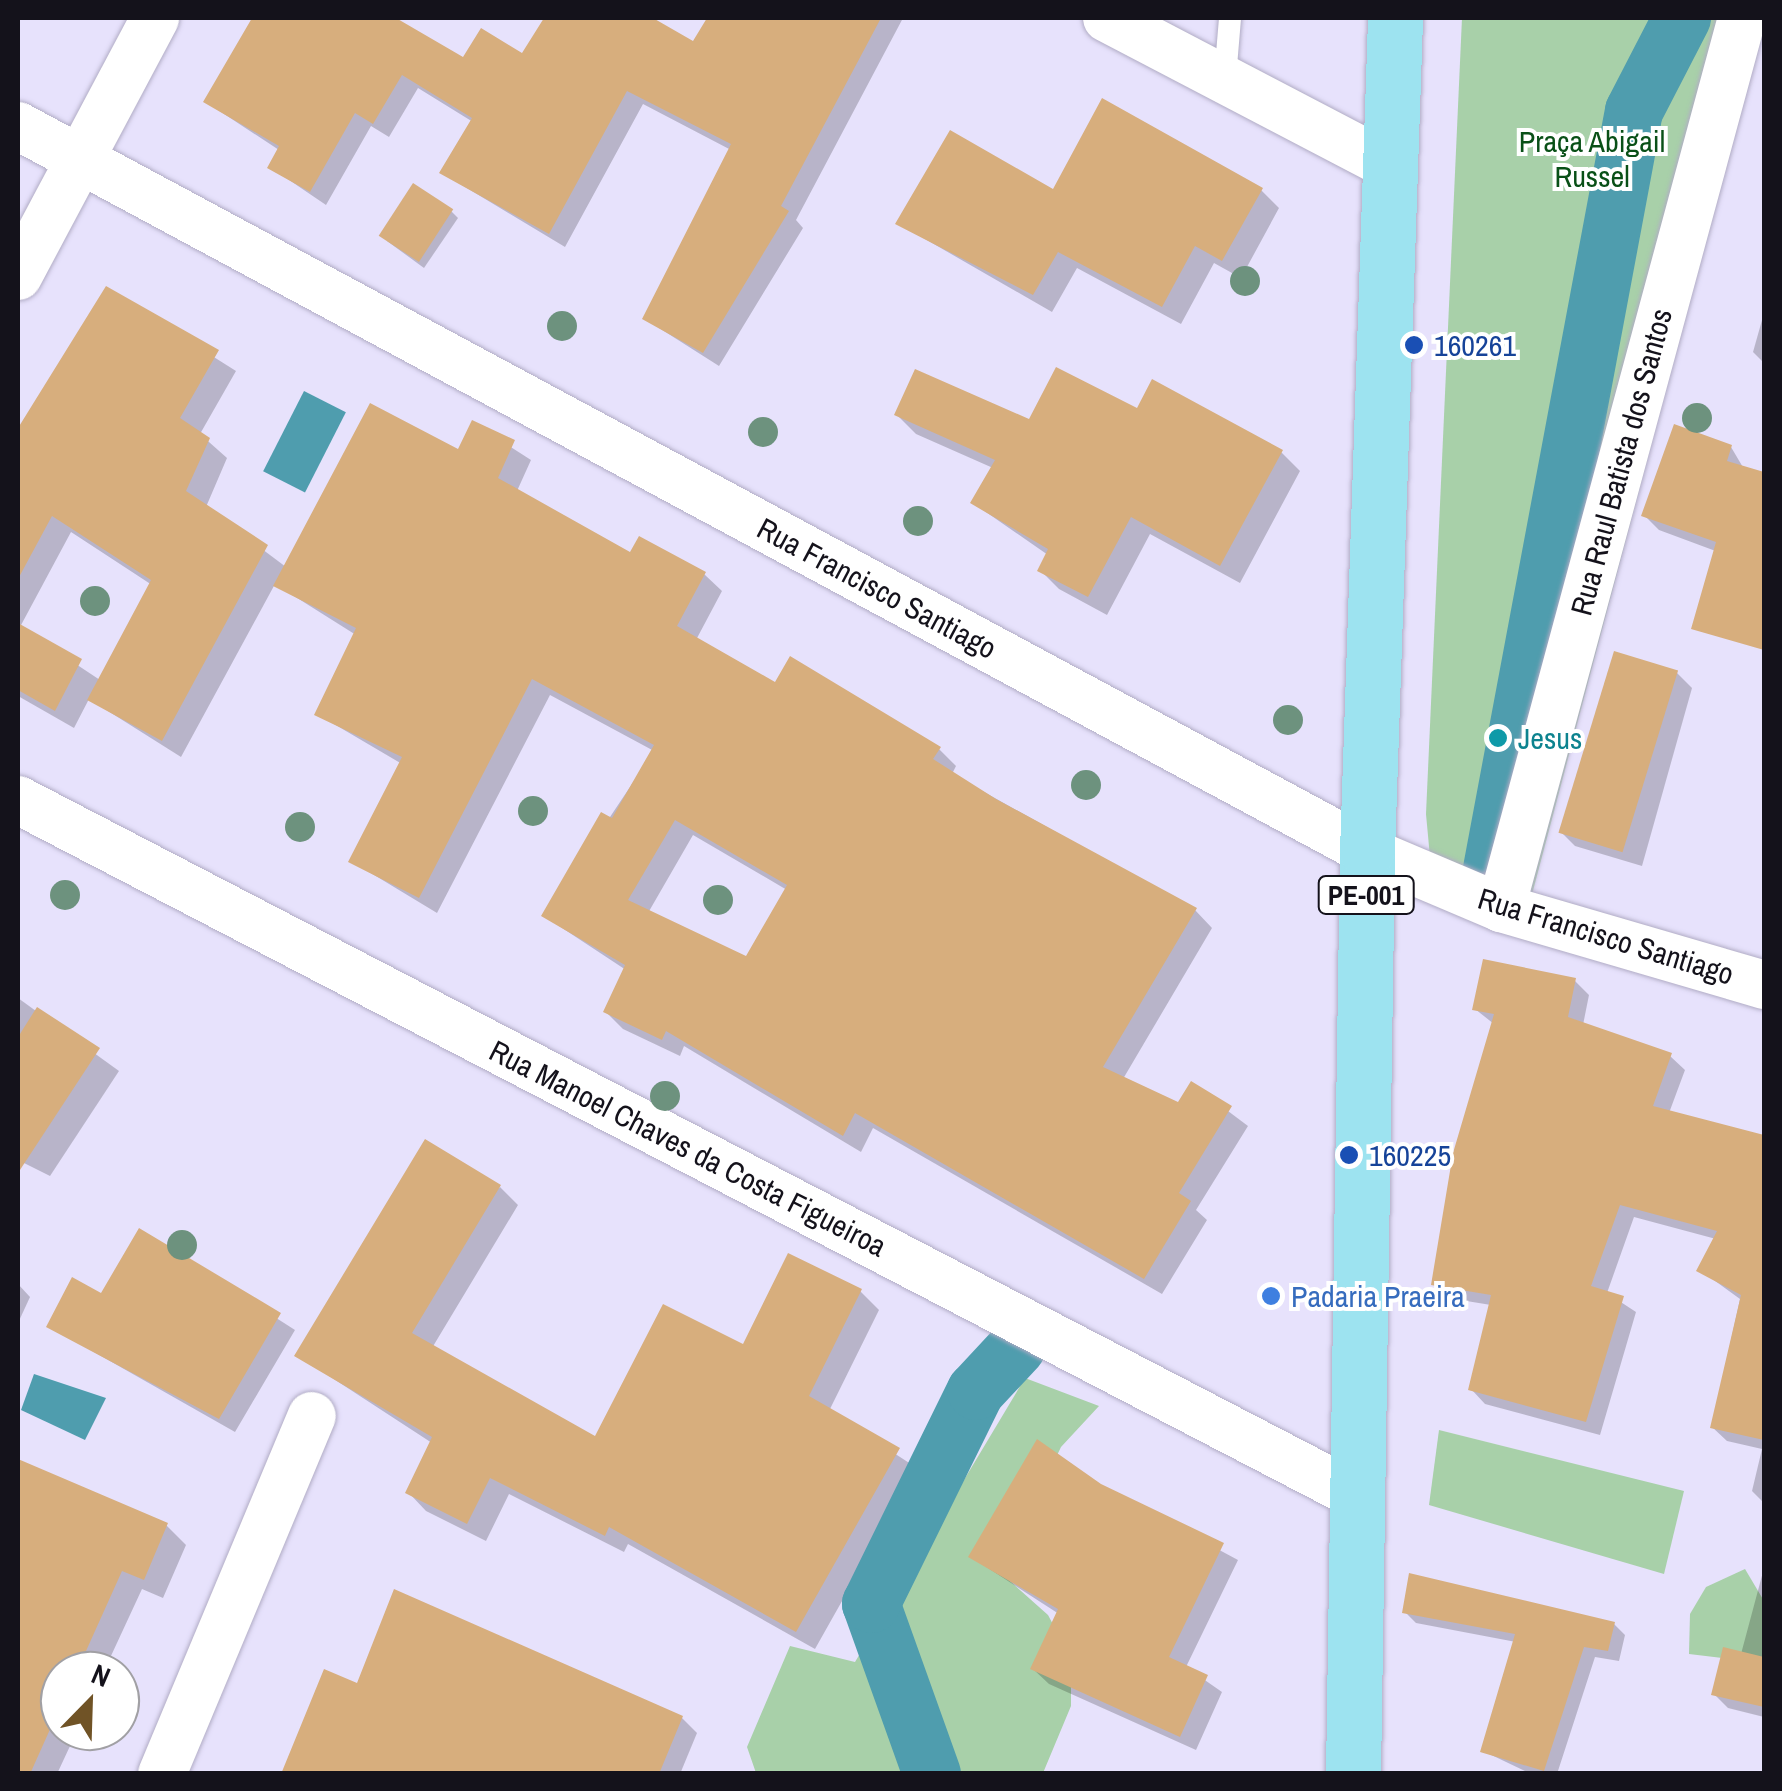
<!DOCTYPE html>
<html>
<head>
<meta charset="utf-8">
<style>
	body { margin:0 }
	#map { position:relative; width:1782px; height:1791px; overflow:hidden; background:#e7e2fc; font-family:"Archivo Narrow",sans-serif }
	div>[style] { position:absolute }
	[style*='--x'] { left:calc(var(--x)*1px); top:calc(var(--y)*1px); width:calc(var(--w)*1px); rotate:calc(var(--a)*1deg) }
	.green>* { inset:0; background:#a8d0a9 }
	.water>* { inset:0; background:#4f9dae; transform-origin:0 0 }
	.shadow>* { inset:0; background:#0003 }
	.canal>* { height:58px; margin:-29px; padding:0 29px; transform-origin:29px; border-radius:29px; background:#4f9dae }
	.building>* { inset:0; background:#d7ae7d; transform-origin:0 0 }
	.roads { filter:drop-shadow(0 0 2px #b1acc5) drop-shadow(0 0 2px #b1acc5) }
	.lane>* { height:22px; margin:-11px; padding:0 11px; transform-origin:11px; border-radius:11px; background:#fff }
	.street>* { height:48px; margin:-24px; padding:0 24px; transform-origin:24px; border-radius:24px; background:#fff }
	.primary>* { height:55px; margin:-27.5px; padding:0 27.5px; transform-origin:27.5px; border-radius:27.5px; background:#9de3f0 }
	.trees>* { width:30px; height:30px; margin:-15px; border-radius:50%; background:#6d927e }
	.dots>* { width:28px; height:28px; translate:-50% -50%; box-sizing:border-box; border:5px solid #fff; border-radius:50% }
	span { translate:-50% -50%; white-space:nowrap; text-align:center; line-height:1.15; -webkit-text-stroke:8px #fff; paint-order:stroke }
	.shield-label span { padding:2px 8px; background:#fff; border:2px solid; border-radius:8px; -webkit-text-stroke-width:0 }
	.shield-label { font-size:28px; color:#14121b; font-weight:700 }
	.park-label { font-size:30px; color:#095017 }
	.transit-label { font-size:30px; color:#164399 }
	.left { translate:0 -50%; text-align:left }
	.street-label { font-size:30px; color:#14121b }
	.culture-label { font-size:30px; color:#0d838f }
	.shop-label { font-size:30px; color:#366cbe }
	.frame { position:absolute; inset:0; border:20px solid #14121b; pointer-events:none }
	.north { position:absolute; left:40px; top:1651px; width:100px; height:100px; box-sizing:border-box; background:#fff; border:2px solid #a1a0a4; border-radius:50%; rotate:23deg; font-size:28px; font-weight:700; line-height:40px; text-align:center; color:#14121b }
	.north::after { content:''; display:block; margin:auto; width:35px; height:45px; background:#705326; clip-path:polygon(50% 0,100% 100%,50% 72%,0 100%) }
</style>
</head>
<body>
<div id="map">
	<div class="green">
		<div style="clip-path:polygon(1462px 18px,1764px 18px,1531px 898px,1431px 868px,1426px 814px)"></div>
		<div style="clip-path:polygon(1025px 1378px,1099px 1406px,1061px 1447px,1001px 1573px,1048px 1615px,1071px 1658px,1071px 1706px,1043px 1773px,756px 1773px,747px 1747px,790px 1646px,855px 1662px)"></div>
		<div style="clip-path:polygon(1439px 1430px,1684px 1491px,1664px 1574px,1429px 1505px)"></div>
		<div style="clip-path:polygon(1745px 1569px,1764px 1601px,1764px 1663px,1689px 1654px,1690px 1614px,1706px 1587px)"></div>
	</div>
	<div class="water">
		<div style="left:304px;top:391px;width:47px;height:90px;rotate:27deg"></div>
		<div style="clip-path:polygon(34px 1374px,106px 1398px,85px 1440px,21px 1410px)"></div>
	</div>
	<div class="shadow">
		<div style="clip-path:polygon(255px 18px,392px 18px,463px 60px,523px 57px,547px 18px,648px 18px,694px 45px,709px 18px,903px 18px,796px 220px,803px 228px,719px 366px,645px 319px,731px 150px,643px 104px,565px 247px,442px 173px,473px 122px,418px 88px,389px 137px,371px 126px,326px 205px,270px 167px,279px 150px,206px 102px)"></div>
		<div style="clip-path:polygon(1261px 190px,1279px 208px,1241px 278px,1214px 263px,1181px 324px,1077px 268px,1052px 312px,899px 224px,1054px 192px)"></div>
		<div style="clip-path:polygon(451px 211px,458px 218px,424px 268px,387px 241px)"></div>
		<div style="clip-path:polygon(evenodd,106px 289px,236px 371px,200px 434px,227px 458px,206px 507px,286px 567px,460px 452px,473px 423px,531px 460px,517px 491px,631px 556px,704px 574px,722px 591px,696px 640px,776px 685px,939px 749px,956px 766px,952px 774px,1195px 910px,1212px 928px,1123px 1079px,1179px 1105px,1192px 1084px,1248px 1126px,1196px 1210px,1207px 1220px,1162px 1294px,873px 1128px,861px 1152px,684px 1046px,680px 1056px,623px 1029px,606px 1012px,626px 970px,544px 916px,654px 751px,550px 695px,437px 913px,351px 861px,402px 764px,317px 714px,356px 635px,275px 584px,181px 757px,89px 699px,74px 728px,18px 696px,18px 433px,106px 289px,71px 532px,152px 585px,100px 680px,20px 627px,71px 532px,106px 289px,693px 835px,787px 890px,747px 960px,648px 913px,693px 835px)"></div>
		<div style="clip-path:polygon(1764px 313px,1764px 363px,1753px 352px)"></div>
		<div style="clip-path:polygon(1138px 412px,1281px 452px,1300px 471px,1240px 583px,1150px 534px,1107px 615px,1059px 589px,1040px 570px,1048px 555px,973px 503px,993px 468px,916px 434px,897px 415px,1030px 422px)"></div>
		<div style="clip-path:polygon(1731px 447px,1744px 469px,1764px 474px,1764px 569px,1659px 530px,1644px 515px)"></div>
		<div style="clip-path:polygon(1677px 673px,1692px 688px,1642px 866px,1575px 846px,1560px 831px)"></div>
		<div style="clip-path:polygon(1575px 981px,1589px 995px,1583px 1025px,1670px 1056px,1685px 1070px,1669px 1113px,1764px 1138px,1764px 1503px,1752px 1491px,1762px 1449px,1727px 1441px,1712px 1427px,1740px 1299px,1700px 1270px,1716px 1239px,1634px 1217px,1607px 1293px,1636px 1312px,1600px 1435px,1485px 1404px,1471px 1389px,1491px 1305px,1448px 1298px,1434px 1284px,1494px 1024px,1475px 1009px)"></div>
		<div style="clip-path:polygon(18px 998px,119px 1071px,50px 1176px,18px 1160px)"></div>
		<div style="clip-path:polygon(500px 1187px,518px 1205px,432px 1348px,596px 1440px,744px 1347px,860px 1291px,879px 1310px,829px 1411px,917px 1468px,815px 1649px,628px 1544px,624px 1552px,509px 1494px,486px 1541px,426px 1511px,408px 1492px,432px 1443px,297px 1355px)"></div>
		<div style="clip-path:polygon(140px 1231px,295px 1330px,235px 1432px,50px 1327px,102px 1296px)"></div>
		<div style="clip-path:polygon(18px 1284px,30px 1297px,18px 1323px)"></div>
		<div style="clip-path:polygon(18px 1462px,166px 1525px,186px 1545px,163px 1598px,142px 1589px,104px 1671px,60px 1671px,60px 1731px,77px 1731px,57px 1774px,18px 1774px)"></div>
		<div style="clip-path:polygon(1100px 1486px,1238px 1560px,1186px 1667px,1222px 1692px,1196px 1750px,1049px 1684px,1033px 1669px,1059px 1614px,971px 1557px)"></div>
		<div style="clip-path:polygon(1764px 1568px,1764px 1717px,1728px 1708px,1714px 1694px,1741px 1654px)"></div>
		<div style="clip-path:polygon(1405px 1612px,1614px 1624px,1625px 1635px,1619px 1661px,1595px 1657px,1557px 1774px,1531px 1774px,1483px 1751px,1516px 1642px,1416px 1623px)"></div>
		<div style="clip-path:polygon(358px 1686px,682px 1718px,697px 1733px,680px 1774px,283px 1774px)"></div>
	</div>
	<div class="canal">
		<div style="--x:1489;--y:885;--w:787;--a:-79.39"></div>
		<div style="--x:1634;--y:111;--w:105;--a:-62.7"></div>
		<div style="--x:932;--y:1774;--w:181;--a:-109.7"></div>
		<div style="--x:871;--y:1604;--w:237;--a:-63.8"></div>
		<div style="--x:976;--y:1391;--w:60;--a:-47"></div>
	</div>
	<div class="building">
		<div style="clip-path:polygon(252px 18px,396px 18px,463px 57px,481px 28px,522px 53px,544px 18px,653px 18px,693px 41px,707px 18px,881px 18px,781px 206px,789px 211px,703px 353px,642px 319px,731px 144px,627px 91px,549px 234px,439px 173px,472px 118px,402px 75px,373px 124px,355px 113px,310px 192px,267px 168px,279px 146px,203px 102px)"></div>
		<div style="clip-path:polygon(1102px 98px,1263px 188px,1222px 261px,1195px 246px,1162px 307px,1058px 252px,1033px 295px,895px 224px,950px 130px,1053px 189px)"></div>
		<div style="left:413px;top:183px;width:48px;height:63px;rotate:33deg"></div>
		<div style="clip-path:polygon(106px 286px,219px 350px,180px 418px,210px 438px,186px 491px,268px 545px,162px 741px,87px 700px,151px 580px,52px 516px,18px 579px,18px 428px)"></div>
		<div style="clip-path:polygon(1056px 367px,1137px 408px,1152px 379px,1283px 450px,1220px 566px,1131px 517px,1088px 597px,1037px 571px,1048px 549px,970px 503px,995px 460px,894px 415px,915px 369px,1029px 419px)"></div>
		<div style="clip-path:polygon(evenodd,370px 403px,458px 449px,472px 420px,515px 440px,498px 478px,630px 552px,639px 536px,706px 572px,677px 626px,775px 682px,790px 656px,941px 747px,933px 759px,996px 799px,1197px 908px,1103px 1067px,1178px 1102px,1191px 1081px,1232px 1106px,1179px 1193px,1191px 1201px,1144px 1279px,855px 1113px,843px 1136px,666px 1031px,662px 1040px,603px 1012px,625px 965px,541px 916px,601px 812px,612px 818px,654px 745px,532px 679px,419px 898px,348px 862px,402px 757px,314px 715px,356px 628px,273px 586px,370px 403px,675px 820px,787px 885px,746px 956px,628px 900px,675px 820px)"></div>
		<div style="clip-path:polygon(1674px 424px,1732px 445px,1727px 461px,1764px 472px,1764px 650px,1691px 629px,1716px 542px,1641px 516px)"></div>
		<div style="clip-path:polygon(18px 623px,82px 659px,55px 711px,18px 690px)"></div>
		<div style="left:1614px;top:651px;width:67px;height:190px;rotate:17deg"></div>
		<div style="clip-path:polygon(1483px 959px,1576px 978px,1568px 1017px,1672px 1053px,1653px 1106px,1764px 1135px,1764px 1440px,1710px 1428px,1741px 1295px,1696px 1271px,1717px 1231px,1620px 1205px,1591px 1286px,1624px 1296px,1586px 1422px,1468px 1390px,1491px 1295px,1431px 1285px,1453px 1153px,1494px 1014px,1472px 1010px)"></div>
		<div style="clip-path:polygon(37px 1007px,100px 1048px,18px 1173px,18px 1037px)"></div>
		<div style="clip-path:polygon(425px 1139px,501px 1185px,412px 1333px,595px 1436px,663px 1304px,743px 1344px,788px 1253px,862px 1289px,809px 1396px,900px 1448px,796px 1632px,609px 1527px,605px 1536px,490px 1478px,467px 1524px,405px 1493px,432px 1437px,294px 1356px)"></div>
		<div style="clip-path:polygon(139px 1228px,281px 1313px,219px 1419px,46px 1327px,72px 1277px,101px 1293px)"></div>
		<div style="clip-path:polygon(1037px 1439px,1101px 1484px,1224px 1543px,1169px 1657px,1208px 1675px,1180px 1737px,1030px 1669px,1058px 1609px,968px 1557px)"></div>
		<div style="clip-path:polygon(18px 1459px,168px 1523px,144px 1580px,122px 1571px,77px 1671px,60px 1671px,60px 1707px,30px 1774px,18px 1774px)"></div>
		<div style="clip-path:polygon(1409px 1573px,1615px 1622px,1608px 1651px,1584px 1647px,1544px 1771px,1480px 1752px,1515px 1634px,1402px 1613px)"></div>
		<div style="clip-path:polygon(394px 1589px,683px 1716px,659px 1774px,281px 1774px,324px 1669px,357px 1683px)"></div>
		<div style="clip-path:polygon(1723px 1647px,1764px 1657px,1764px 1707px,1711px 1695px)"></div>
	</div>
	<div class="roads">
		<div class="lane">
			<div style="--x:1225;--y:78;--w:60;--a:-85.2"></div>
		</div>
		<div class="street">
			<div style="--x:1107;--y:18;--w:319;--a:27.6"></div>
			<div style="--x:18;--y:126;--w:1531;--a:28.26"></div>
			<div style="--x:1367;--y:851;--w:146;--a:23"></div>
			<div style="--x:1501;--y:908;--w:274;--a:16.3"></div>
			<div style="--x:18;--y:276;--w:292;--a:-62"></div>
			<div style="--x:18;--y:800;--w:1510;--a:27.45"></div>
			<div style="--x:1501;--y:908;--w:922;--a:-74.85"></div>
			<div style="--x:162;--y:1774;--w:388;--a:-67.3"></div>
		</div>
		<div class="primary">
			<div style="--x:1353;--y:1774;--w:923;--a:-89.13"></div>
			<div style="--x:1367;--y:851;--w:833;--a:-88.07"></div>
		</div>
	</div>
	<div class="trees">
		<div style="left:1245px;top:281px"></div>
		<div style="left:562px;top:326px"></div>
		<div style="left:1697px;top:418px"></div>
		<div style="left:763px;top:432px"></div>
		<div style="left:918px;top:521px"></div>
		<div style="left:95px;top:601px"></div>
		<div style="left:1288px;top:720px"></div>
		<div style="left:1086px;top:785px"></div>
		<div style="left:533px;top:811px"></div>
		<div style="left:300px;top:827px"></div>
		<div style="left:65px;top:895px"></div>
		<div style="left:718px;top:900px"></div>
		<div style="left:665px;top:1096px"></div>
		<div style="left:182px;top:1245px"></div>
	</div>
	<div class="dots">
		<div style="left:1414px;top:345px;background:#1a4fb4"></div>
		<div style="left:1498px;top:738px;background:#0f9aa8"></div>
		<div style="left:1349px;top:1155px;background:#1a4fb4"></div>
		<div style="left:1271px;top:1296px;background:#3f7fe0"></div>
	</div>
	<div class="shield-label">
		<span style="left:1366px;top:895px">PE-001</span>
	</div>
	<div class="park-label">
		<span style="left:1592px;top:158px">Praça Abigail<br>Russel</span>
	</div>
	<div class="transit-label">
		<span class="left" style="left:1434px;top:345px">160261</span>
		<span class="left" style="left:1369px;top:1155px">160225</span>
	</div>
	<div class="street-label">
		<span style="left:1621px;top:462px;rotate:-75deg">Rua Raul Batista dos Santos</span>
		<span style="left:877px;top:588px;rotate:28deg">Rua Francisco Santiago</span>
		<span style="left:1606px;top:936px;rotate:17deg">Rua Francisco Santiago</span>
		<span style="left:688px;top:1148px;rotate:27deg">Rua Manoel Chaves da Costa Figueiroa</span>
	</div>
	<div class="culture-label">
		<span class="left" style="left:1518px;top:738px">Jesus</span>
	</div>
	<div class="shop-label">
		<span class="left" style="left:1291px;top:1296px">Padaria Praeira</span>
	</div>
	<div class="frame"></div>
	<div class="north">N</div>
</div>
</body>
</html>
